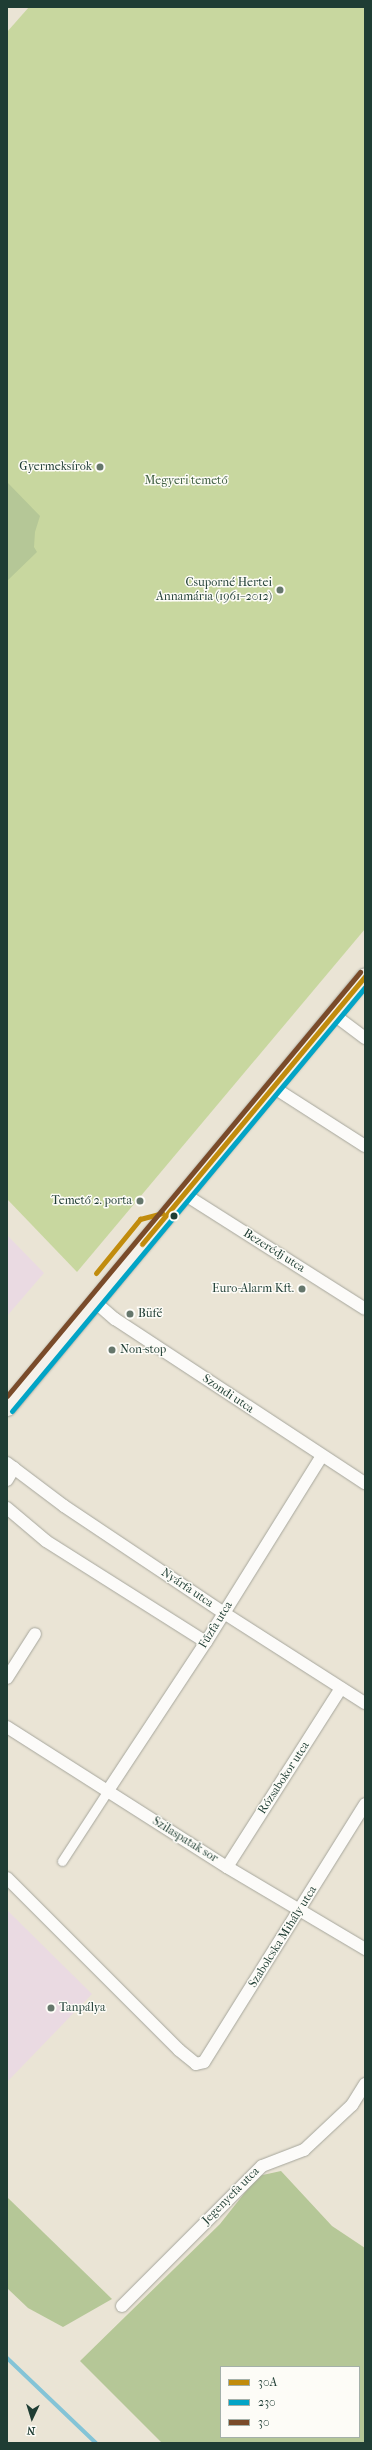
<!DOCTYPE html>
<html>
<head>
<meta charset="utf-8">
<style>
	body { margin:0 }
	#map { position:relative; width:372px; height:2450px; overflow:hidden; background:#eae4d5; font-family:"IM FELL French Canon",serif }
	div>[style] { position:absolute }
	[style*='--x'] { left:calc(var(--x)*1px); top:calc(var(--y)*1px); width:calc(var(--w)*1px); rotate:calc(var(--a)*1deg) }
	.built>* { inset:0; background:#eadae2 }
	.green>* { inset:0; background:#c8d79f }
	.forest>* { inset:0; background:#b5c797 }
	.stream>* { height:4px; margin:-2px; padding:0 2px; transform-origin:2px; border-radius:2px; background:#84c4d7 }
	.roads { filter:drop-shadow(0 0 1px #a6a69c) drop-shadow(0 0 1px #a6a69c) }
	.pedestrian>* { height:9px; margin:-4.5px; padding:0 4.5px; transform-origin:4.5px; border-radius:4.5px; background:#fcfbf9 }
	.minor>* { height:12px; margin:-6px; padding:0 6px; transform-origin:6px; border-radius:6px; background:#fcfbf9 }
	.secondary>* { height:17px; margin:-8.5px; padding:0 8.5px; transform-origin:8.5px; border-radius:8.5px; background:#f5f1ea }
	.bus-1>* { height:5px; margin:-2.5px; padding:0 2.5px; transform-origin:2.5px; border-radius:2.5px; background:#c18c0d }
	.bus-2>* { height:5px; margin:-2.5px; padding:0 2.5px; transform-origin:2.5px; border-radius:2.5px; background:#02a4c6 }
	.bus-3>* { height:5px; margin:-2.5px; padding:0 2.5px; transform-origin:2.5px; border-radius:2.5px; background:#7a4b2a }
	.dots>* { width:11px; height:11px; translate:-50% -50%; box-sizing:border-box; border:2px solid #fdfcf7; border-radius:50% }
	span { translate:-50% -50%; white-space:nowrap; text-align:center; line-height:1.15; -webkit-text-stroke:3px #fdfcf7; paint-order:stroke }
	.poi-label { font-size:12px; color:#1f3d34 }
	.right { translate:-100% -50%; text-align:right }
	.left { translate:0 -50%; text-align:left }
	.park-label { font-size:12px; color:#426144 }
	.street-label { font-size:12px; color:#1f3d34 }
	.frame { position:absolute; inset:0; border:8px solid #1f3d34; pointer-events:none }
	.legend { position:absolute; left:220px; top:2366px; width:140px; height:72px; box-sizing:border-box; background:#fdfcf7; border:1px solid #a4b0a9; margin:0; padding:5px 7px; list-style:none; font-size:12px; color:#1f3d34 }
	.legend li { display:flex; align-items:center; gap:8px; height:20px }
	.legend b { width:20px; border:1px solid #a4b0a9 }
	.north { position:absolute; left:12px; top:2398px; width:40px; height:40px; -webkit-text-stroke:3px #fdfcf7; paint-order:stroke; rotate:184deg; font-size:11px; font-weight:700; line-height:16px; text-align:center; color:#1f3d34 }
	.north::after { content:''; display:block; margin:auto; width:14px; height:18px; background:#1f3d34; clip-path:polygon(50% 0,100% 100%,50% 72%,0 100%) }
</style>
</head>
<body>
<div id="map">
	<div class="built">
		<div style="clip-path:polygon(7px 1235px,44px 1273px,7px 1316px)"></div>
		<div style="clip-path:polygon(7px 1910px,92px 1994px,7px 2082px)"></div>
	</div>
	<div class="green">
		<div style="clip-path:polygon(29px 7px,365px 7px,365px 929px,77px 1272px,7px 1199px,7px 32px)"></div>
	</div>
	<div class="forest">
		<div style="clip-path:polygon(7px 482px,40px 516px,35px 532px,34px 547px,37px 552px,7px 581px)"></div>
		<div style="clip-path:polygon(evenodd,281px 2171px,332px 2226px,365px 2248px,365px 2443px,162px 2443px,80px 2361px,220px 2224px,258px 2176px,281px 2171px,221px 2367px,359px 2367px,359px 2437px,221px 2437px,221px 2367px)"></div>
		<div style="clip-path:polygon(7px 2197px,112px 2299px,63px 2327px,28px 2308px,7px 2288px)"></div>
	</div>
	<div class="stream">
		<div style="--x:7;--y:2358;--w:123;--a:43.7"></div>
	</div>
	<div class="roads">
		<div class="pedestrian">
			<div style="--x:62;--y:1861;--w:82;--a:-56.9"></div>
		</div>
		<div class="minor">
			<div style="--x:333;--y:1014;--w:40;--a:37"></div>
			<div style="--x:273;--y:1087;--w:109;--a:32.7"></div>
			<div style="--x:184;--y:1194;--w:214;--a:32.4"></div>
			<div style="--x:94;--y:1301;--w:28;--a:41"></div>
			<div style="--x:115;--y:1319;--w:299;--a:33.3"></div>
			<div style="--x:7;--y:1463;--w:71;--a:37"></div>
			<div style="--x:64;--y:1506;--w:192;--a:33.8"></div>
			<div style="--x:224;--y:1613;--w:167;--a:32.6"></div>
			<div style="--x:7;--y:1480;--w:14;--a:-60"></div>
			<div style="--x:7;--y:1508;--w:51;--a:40.2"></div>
			<div style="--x:46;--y:1541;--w:189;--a:32.3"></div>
			<div style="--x:7;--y:1678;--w:52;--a:-57.5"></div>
			<div style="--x:7;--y:1727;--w:261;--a:32.5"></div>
			<div style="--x:227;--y:1867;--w:161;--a:30.7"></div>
			<div style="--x:107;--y:1792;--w:180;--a:-56.6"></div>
			<div style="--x:206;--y:1642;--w:219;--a:-58.1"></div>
			<div style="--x:227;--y:1867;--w:212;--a:-57.5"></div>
			<div style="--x:7;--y:1878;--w:243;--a:45"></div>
			<div style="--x:179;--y:2050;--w:22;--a:39"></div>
			<div style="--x:196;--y:2064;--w:8;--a:-14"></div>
			<div style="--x:204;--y:2062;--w:304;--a:-58"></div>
			<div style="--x:122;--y:2306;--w:198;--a:-45"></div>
			<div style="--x:262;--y:2166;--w:45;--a:-20.9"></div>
			<div style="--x:304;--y:2150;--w:66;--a:-43.2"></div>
			<div style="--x:352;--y:2105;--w:25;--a:-58"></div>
		</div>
		<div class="secondary">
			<div style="--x:7;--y:1407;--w:560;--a:-50.29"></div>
		</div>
	</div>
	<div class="bus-1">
		<div style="--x:142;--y:1244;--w:349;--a:-50.2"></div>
		<div style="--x:96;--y:1273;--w:70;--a:-50.8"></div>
		<div style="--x:140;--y:1219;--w:23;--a:-15"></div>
	</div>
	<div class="bus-2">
		<div style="--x:12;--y:1411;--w:552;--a:-50.22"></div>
	</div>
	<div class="bus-3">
		<div style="--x:7;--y:1396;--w:552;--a:-50.22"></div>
	</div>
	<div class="dots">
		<div style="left:100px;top:467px;background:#66776c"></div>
		<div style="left:280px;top:590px;background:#66776c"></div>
		<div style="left:140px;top:1201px;background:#66776c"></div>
		<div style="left:174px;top:1216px;background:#1f3d34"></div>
		<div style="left:302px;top:1289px;background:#66776c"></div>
		<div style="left:130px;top:1314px;background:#66776c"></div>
		<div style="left:112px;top:1350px;background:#66776c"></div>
		<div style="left:51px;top:2008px;background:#66776c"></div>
	</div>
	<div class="poi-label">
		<span class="right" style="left:92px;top:467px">Gyermeksírok</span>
		<span class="right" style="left:272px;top:590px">Csuporné Hertei<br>Annamária (1961–2012)</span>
		<span class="right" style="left:132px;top:1201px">Temető 2. porta</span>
		<span class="right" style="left:294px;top:1289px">Euro-Alarm Kft.</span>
		<span class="left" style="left:138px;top:1314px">Büfé</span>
		<span class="left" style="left:120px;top:1350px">Non-stop</span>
		<span class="left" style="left:59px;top:2008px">Tanpálya</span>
	</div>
	<div class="park-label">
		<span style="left:186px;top:481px">Megyeri temető</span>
	</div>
	<div class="street-label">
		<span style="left:274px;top:1251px;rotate:32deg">Bezerédj utca</span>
		<span style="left:228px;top:1394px;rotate:34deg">Szondi utca</span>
		<span style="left:187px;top:1588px;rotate:34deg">Nyárfa utca</span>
		<span style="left:216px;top:1625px;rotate:-58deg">Fűzfa utca</span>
		<span style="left:284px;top:1778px;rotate:-57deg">Rózsabokor utca</span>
		<span style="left:185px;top:1840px;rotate:32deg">Szilaspatak sor</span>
		<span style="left:283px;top:1937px;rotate:-58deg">Szabolcska Mihály utca</span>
		<span style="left:231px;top:2196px;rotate:-45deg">Jegenyefa utca</span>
	</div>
	<div class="frame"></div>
	<ul class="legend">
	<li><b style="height:5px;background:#c18c0d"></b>30A</li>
	<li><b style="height:5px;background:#02a4c6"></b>230</li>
	<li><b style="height:5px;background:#7a4b2a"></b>30</li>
	</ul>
	<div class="north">N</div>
</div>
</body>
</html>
